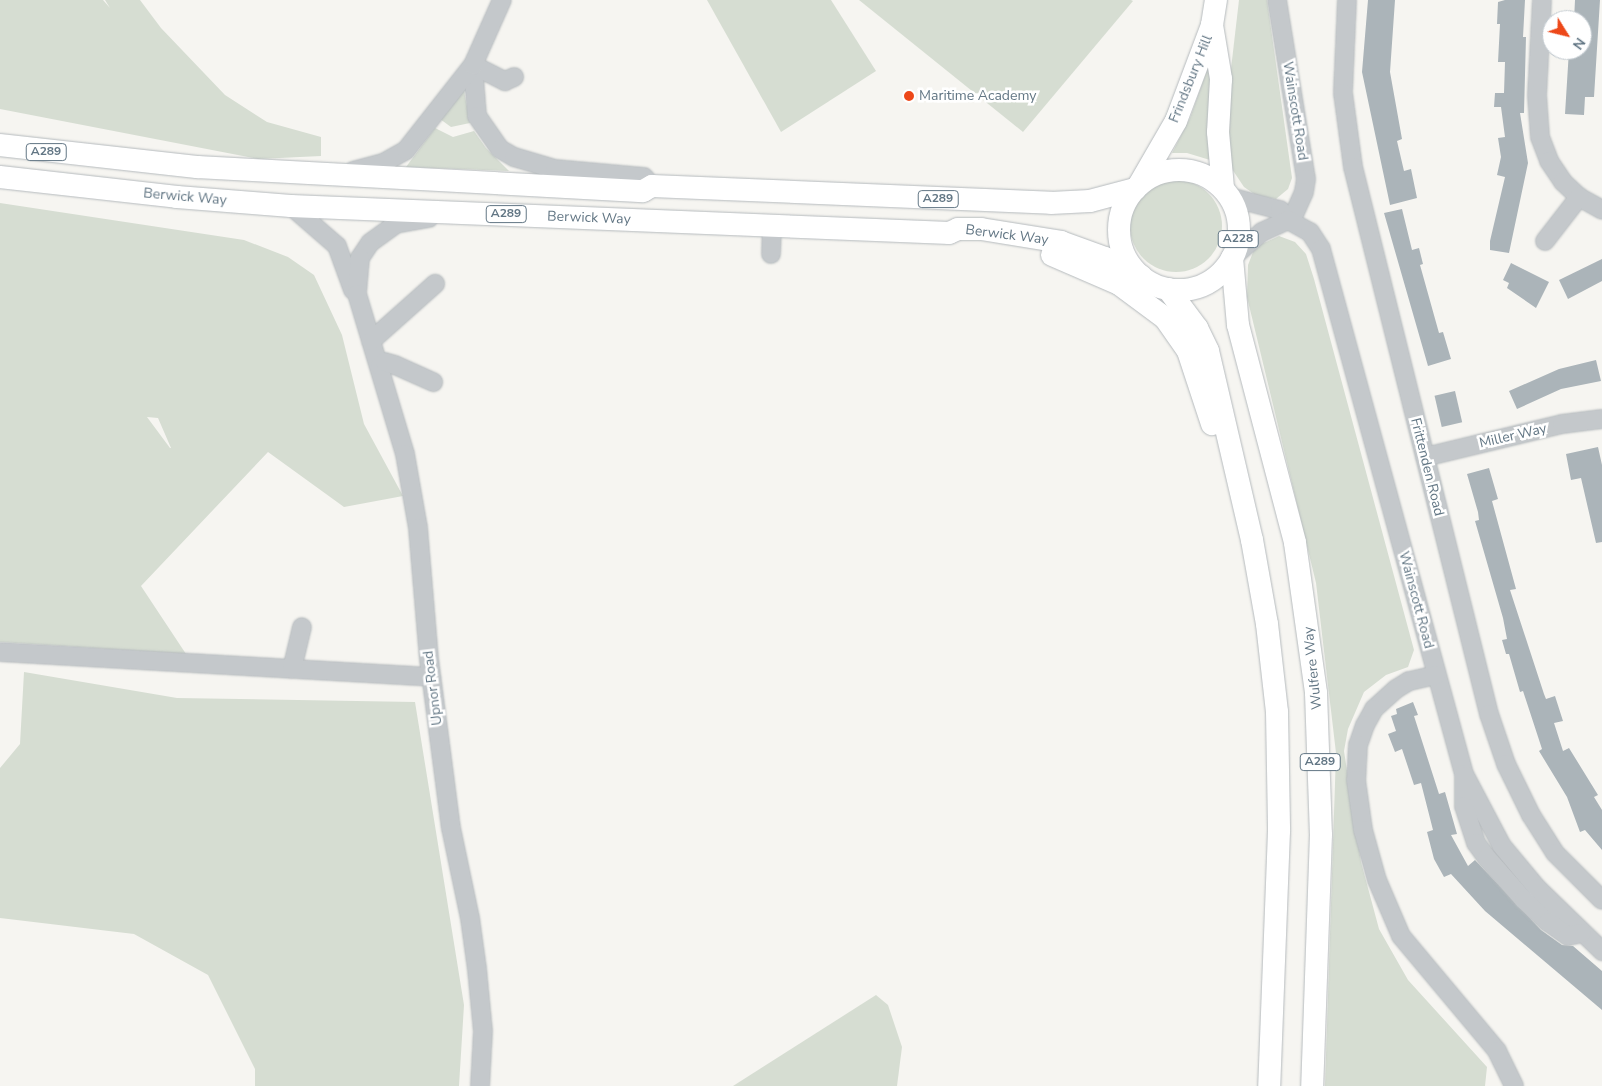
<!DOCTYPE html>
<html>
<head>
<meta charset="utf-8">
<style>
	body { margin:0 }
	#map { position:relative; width:1602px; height:1086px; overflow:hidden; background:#f6f5f1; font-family:"Nunito Sans",sans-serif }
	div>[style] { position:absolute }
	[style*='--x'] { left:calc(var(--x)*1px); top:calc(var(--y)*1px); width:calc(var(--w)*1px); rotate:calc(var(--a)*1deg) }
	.green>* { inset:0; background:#d6ddd2 }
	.round { border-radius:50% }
	.building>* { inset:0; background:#abb4b9; transform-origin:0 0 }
	.roads { filter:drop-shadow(0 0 1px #b5babd) drop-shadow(0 0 1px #b5babd) }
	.minor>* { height:18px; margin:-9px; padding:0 9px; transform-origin:9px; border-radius:9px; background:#c4c8cb }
	.major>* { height:22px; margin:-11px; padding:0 11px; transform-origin:11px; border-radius:11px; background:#fff }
	.major>.ring { margin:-11px; padding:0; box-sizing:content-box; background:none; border:22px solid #fff; border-radius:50% }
	.dots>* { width:14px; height:14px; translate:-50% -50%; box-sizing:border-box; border:2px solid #fff; border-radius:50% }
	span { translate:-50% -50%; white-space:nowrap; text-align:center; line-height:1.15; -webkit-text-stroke:5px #fff; paint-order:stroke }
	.shield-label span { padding:1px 4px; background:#fff; border:1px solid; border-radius:4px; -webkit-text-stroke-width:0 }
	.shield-label { font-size:12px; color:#627684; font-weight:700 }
	.street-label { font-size:14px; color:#627684 }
	.poi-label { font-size:14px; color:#627684 }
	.left { translate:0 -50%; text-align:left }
	.north { position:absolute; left:1542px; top:10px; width:50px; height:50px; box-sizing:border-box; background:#fff; border:1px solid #c0c8ce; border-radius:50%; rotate:126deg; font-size:14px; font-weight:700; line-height:20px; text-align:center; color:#627684 }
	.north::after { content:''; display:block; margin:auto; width:18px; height:22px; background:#ed4819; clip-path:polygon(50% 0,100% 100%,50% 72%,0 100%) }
</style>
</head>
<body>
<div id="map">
	<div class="green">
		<div style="clip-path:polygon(0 0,103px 0,110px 8px,105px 0,140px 0,161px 28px,225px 95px,267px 122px,321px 137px,321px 156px,258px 159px,0 109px)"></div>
		<div style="clip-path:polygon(707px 0,831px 0,876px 71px,781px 132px)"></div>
		<div style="clip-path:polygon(859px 0,1131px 0,1133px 1px,1023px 132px)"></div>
		<div style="clip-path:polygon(1239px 0,1267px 0,1292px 178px,1288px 189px,1276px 199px,1257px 196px,1244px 187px,1228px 163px,1229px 86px)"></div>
		<div style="clip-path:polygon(1212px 69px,1210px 160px,1187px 153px,1172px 153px,1190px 118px,1207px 70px)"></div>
		<div style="clip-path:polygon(463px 85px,470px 123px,451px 127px,440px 119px)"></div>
		<div style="clip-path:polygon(435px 128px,453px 137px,474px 131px,486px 148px,509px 171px,406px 167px)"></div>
		<div class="round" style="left:1130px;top:180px;width:92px;height:92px"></div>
		<div style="clip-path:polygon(evenodd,0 203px,244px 240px,288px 257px,314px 275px,342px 335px,364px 424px,403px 496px,344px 507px,268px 452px,141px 586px,186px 654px,0 642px,0 203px,147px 417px,158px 418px,171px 448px,170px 448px,147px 417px)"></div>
		<div style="clip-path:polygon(1279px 236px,1295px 242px,1306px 254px,1314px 279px,1414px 650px,1408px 667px,1386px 675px,1364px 692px,1348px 729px,1344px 751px,1361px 862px,1379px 929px,1408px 980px,1487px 1067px,1485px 1086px,1325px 1086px,1336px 753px,1316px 583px,1247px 297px,1248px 265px,1255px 247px)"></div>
		<div style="clip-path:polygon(24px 672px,177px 698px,415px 702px,464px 1005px,459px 1086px,255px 1086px,255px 1069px,208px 975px,134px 934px,0 918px,0 768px,20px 744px)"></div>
		<div style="clip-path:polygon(876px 995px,888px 1005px,902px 1047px,897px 1086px,733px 1086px)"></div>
	</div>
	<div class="building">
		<div style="clip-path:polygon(1368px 0,1395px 0,1390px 72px,1402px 139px,1397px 141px,1404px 171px,1411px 169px,1417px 198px,1390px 205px,1362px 72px)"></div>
		<div style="clip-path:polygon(1505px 0,1525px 0,1523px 37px,1526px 37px,1524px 113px,1520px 113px,1528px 163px,1509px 253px,1490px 250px,1490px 241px,1505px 177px,1497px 175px,1501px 157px,1498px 138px,1505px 137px,1501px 107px,1494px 107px,1495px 93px,1504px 93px,1505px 62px,1498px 62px,1500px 24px,1497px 24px,1498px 2px)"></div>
		<div style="clip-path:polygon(1575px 0,1600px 0,1594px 97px,1585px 97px,1584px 115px,1565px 114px,1569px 50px,1582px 50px,1582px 20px,1574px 20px)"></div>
		<div style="clip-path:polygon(1402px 209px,1412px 250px,1419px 248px,1423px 264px,1420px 265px,1439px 333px,1443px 332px,1451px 359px,1428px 366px,1384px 213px)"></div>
		<div style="clip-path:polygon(1602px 259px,1602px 281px,1568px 299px,1559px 280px)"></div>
		<div style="clip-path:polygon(1511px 263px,1549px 282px,1536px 308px,1507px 288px,1509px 283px,1503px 280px)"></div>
		<div style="clip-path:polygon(1596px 360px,1601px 381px,1561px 389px,1517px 409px,1509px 391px,1559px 369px)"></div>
		<div style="left:1455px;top:391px;width:32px;height:21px;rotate:77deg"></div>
		<div style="clip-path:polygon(1598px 447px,1602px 465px,1602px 542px,1596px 543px,1581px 478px,1571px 480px,1566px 454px)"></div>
		<div style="clip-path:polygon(1489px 468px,1498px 499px,1492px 501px,1516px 589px,1510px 590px,1544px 694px,1546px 699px,1555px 696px,1563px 721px,1554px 723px,1563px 751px,1569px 748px,1598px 795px,1594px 797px,1602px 810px,1602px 850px,1585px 830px,1580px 832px,1567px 797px,1539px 751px,1542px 749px,1523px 691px,1520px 692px,1509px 654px,1506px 654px,1502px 640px,1507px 639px,1503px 618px,1475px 521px,1479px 520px,1478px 512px,1467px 474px)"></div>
		<div style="clip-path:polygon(1413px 702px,1418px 715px,1414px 716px,1439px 794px,1445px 792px,1457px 834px,1451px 835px,1468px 866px,1475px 860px,1541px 930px,1562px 945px,1573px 946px,1602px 971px,1602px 1010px,1485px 911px,1451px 874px,1444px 877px,1434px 859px,1427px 832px,1433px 830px,1421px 783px,1414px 785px,1402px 749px,1395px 752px,1388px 734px,1396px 731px,1391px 716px,1397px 714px,1396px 709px)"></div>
	</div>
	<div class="roads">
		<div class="minor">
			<div style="--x:1277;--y:0;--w:181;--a:80.8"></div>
			<div style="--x:1306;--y:179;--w:13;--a:99"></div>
			<div style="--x:1304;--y:192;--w:32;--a:114"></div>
			<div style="--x:1347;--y:0;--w:93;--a:92.5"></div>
			<div style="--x:1343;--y:93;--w:75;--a:82.3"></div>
			<div style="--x:1353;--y:167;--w:564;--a:76.04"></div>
			<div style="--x:1489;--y:714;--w:53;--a:71.2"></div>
			<div style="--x:1506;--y:764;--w:57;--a:63.9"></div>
			<div style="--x:1531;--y:815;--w:45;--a:57.7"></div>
			<div style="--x:1555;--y:853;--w:66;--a:45"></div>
			<div style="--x:1542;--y:0;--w:95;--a:93"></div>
			<div style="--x:1537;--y:95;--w:42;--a:85.9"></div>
			<div style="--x:1540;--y:137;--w:26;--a:69"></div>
			<div style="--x:1549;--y:161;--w:25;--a:56"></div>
			<div style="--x:1563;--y:182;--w:22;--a:43"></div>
			<div style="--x:1579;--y:197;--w:26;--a:29"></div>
			<div style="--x:473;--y:65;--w:51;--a:85.5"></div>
			<div style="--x:477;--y:116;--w:40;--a:55.1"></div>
			<div style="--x:500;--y:149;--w:16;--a:30"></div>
			<div style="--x:514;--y:157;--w:43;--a:16.3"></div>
			<div style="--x:555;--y:169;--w:89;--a:5.1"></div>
			<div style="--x:644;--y:177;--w:12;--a:48"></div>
			<div style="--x:473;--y:65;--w:36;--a:27"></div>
			<div style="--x:505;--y:81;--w:10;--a:-24"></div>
			<div style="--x:353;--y:171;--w:31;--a:-15"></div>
			<div style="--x:383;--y:163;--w:26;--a:-29"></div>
			<div style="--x:406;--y:150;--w:108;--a:-51.8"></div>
			<div style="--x:473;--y:65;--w:71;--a:-66"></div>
			<div style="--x:1230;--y:197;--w:52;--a:14.6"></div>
			<div style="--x:1280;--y:210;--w:13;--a:51"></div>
			<div style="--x:1288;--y:220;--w:25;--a:29"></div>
			<div style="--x:1310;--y:232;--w:20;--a:57"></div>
			<div style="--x:1321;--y:249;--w:544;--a:74.76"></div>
			<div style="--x:1464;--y:774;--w:81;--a:62.2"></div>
			<div style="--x:1502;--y:846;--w:55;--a:50.2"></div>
			<div style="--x:1537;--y:888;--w:91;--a:44.1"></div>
			<div style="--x:291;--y:206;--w:61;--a:41"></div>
			<div style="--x:337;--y:246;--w:47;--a:70"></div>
			<div style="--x:429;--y:218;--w:34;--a:170"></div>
			<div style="--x:396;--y:224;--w:32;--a:144"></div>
			<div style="--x:370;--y:243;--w:18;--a:124"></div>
			<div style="--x:360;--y:258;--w:36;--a:95"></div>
			<div style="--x:357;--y:294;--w:167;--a:73.3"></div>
			<div style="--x:405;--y:454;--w:75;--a:80"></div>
			<div style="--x:418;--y:528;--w:131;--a:85.2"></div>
			<div style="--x:429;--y:659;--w:170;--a:82.6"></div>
			<div style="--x:451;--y:828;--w:92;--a:78.1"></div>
			<div style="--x:470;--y:918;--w:51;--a:82.2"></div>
			<div style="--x:477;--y:969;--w:62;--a:84.5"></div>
			<div style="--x:483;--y:1031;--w:55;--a:93.1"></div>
			<div style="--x:1545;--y:241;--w:56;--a:-52.3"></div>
			<div style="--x:771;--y:254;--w:28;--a:-88"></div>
			<div style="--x:1232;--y:258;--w:40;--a:-41"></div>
			<div style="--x:1262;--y:232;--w:29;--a:-25"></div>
			<div style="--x:371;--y:341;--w:86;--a:-41.7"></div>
			<div style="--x:380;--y:366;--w:6;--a:-39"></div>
			<div style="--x:385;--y:362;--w:10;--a:17"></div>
			<div style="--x:395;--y:365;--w:42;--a:24.1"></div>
			<div style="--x:1425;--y:457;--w:141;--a:-13.5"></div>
			<div style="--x:1562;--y:424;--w:40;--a:-7.1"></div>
			<div style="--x:0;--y:652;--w:432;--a:3.3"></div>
			<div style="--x:292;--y:669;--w:43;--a:-76.6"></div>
			<div style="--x:1436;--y:675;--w:28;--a:167"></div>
			<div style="--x:1409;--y:681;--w:15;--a:148"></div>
			<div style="--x:1396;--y:689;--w:30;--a:138"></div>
			<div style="--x:1374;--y:709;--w:18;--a:119"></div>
			<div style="--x:1365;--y:725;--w:21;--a:109"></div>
			<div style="--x:1358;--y:745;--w:35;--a:93"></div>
			<div style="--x:1356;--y:780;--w:50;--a:82"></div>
			<div style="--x:1363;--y:830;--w:52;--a:74.4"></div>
			<div style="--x:1377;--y:880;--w:61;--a:66.8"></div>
			<div style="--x:1401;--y:936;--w:150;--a:50.1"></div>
			<div style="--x:1497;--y:1051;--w:39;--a:64"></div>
			<div style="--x:1464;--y:776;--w:30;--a:90"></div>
			<div style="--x:1464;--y:806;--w:39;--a:72"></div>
			<div style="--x:1476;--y:843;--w:19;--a:54"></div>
			<div style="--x:1487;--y:858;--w:56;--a:48.6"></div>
			<div style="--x:1524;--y:900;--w:33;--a:43"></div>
			<div style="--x:1548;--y:922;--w:24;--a:35"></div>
			<div style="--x:1568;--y:936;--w:14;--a:-12"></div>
		</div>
		<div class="major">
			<div style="--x:1212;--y:25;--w:55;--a:80.5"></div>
			<div style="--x:1221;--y:79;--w:53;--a:93.2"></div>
			<div style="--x:1218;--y:132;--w:56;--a:84.9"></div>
			<div style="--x:0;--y:145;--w:198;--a:6.4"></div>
			<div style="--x:197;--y:167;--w:447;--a:3.1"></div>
			<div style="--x:643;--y:191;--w:10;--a:-29"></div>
			<div style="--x:652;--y:186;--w:399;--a:2.4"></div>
			<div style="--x:1051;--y:203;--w:39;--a:-3"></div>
			<div style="--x:1090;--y:201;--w:47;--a:-14.9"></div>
			<div class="ring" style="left:1119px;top:170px;width:98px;height:98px"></div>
			<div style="--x:0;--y:177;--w:178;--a:6.4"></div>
			<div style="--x:177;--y:197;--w:114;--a:4.5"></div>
			<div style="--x:291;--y:206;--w:659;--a:2.35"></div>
			<div style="--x:949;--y:233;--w:10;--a:-24"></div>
			<div style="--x:958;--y:229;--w:23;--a:0"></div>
			<div style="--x:981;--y:229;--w:81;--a:9.2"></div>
			<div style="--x:1061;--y:242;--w:47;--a:20"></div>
			<div style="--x:1105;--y:258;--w:40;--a:26.6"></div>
			<div style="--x:1139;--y:185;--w:74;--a:-60"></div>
			<div style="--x:1176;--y:121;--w:103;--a:-69.4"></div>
			<div style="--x:1212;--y:25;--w:25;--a:-81"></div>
			<div style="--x:1052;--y:255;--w:73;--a:23.4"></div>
			<div style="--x:1119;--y:284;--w:57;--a:36.5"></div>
			<div style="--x:1165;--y:318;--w:40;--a:55.1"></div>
			<div style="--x:1188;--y:351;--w:77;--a:71.8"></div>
			<div style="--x:1232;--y:258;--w:67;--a:84.9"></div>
			<div style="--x:1238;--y:325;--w:225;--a:75.3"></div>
			<div style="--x:1295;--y:543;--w:151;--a:82"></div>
			<div style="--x:1316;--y:693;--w:141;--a:88"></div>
			<div style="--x:1321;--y:834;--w:252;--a:92"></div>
			<div style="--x:1168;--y:289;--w:49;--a:53.4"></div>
			<div style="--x:1197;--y:328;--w:25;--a:64"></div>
			<div style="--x:1208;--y:351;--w:194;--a:76.9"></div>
			<div style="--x:1252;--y:540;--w:85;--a:79.9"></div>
			<div style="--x:1267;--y:624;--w:89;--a:83.5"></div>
			<div style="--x:1277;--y:712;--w:119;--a:89"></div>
			<div style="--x:1279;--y:831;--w:255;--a:92.2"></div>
		</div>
	</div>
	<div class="dots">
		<div style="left:909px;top:96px;background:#ed4819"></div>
	</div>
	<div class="shield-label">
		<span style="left:46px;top:152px">A289</span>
		<span style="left:938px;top:199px">A289</span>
		<span style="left:506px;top:214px">A289</span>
		<span style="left:1238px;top:239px">A228</span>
		<span style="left:1320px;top:762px">A289</span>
	</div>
	<div class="street-label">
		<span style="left:1191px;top:79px;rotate:-68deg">Frindsbury Hill</span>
		<span style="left:1295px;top:111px;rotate:81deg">Wainscott Road</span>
		<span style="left:185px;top:197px;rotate:5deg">Berwick Way</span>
		<span style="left:589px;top:218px;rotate:2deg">Berwick Way</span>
		<span style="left:1007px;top:235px;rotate:7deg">Berwick Way</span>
		<span style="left:1513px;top:436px;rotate:-13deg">Miller Way</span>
		<span style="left:1427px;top:467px;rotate:76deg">Frittenden Road</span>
		<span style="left:1416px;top:600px;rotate:75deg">Wainscott Road</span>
		<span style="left:1313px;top:668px;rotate:-96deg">Wulfere Way</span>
		<span style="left:433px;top:688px;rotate:-97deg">Upnor Road</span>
	</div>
	<div class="poi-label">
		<span class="left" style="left:919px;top:96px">Maritime Academy</span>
	</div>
	<div class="north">N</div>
</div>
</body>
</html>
